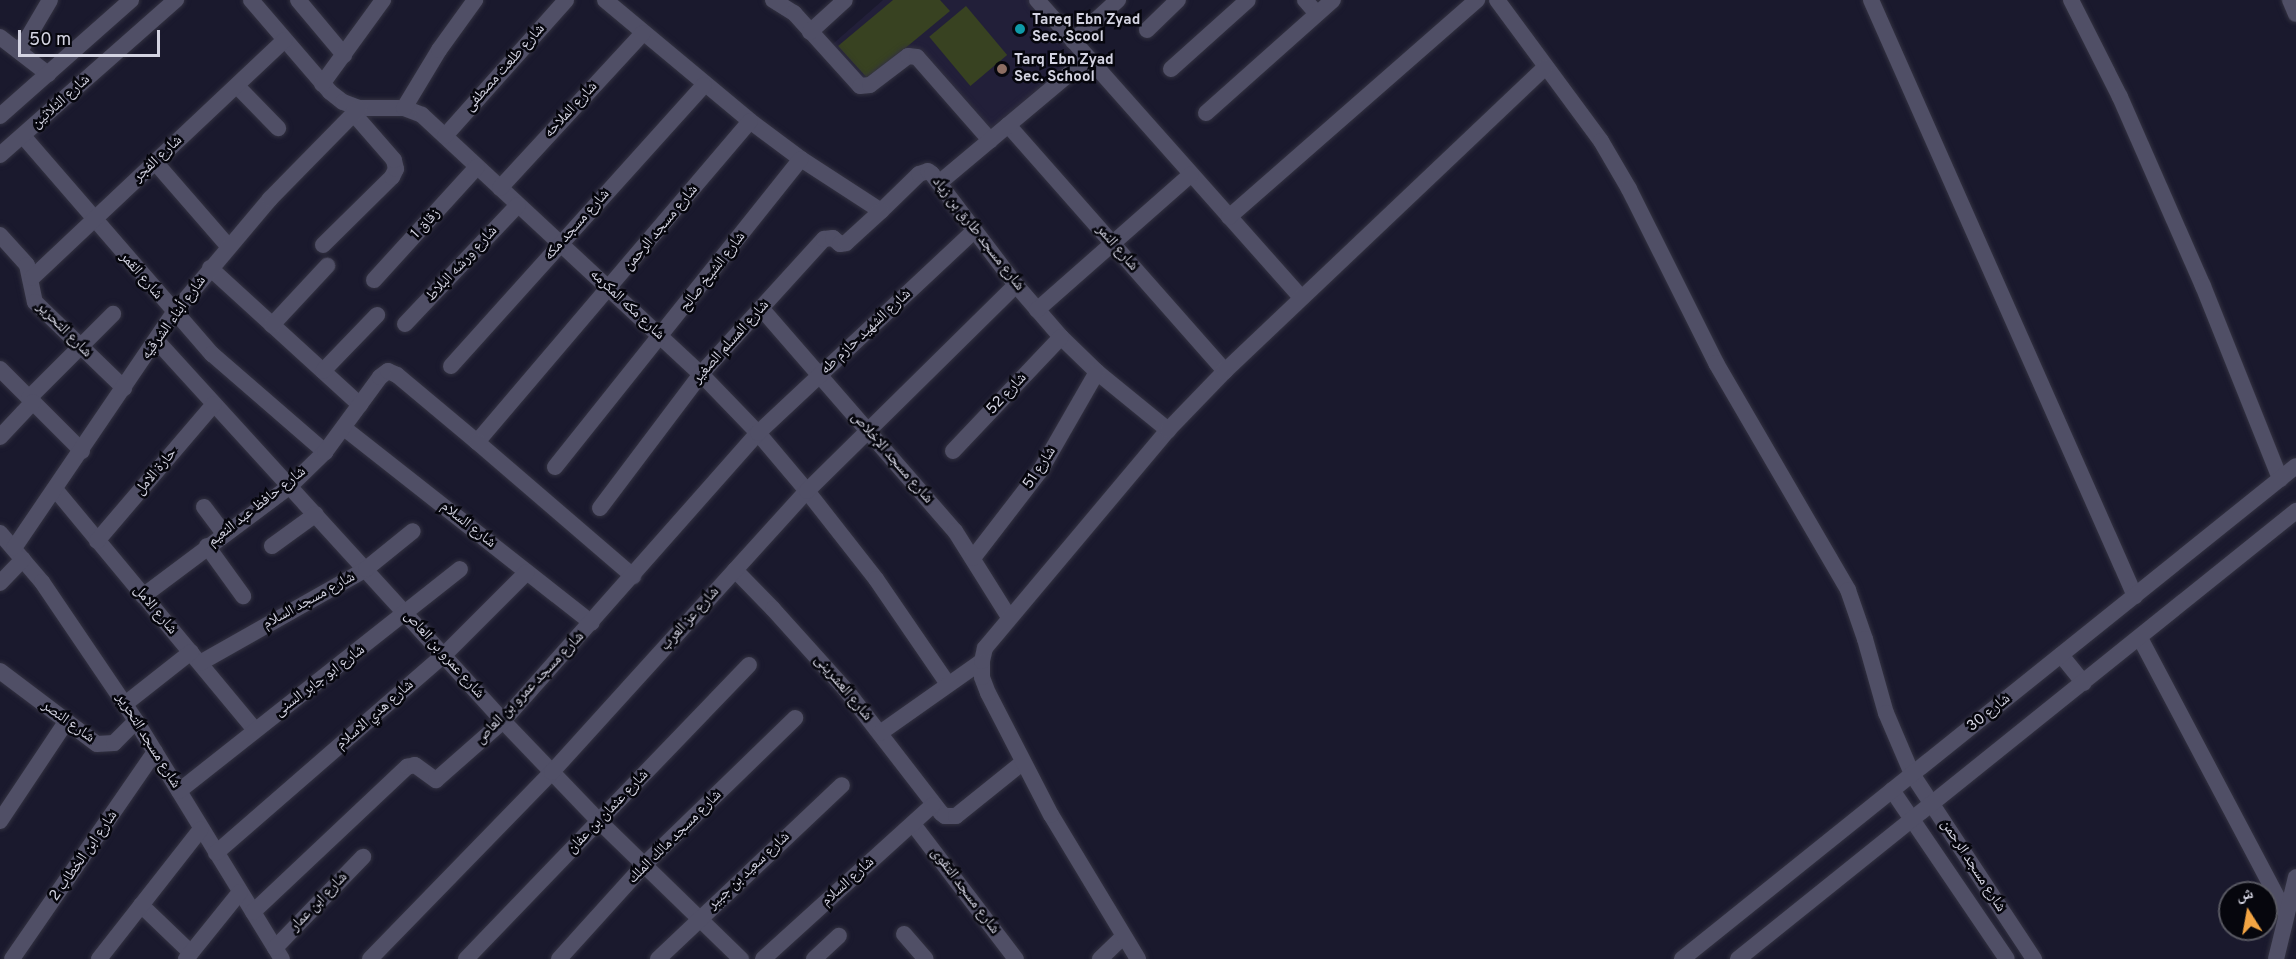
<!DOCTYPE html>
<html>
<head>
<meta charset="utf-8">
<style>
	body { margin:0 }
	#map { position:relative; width:2296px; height:959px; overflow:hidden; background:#1a192d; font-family:Overpass,"Noto Naskh Arabic",sans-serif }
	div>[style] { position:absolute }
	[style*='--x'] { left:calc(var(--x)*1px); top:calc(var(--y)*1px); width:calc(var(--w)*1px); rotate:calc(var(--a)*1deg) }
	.built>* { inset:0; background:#221f39 }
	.green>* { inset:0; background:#384221; transform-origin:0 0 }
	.roads { filter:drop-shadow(0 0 2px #333241) drop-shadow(0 0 2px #333241) }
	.minor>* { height:16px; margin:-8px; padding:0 8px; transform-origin:8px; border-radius:8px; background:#504f66 }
	.tertiary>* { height:16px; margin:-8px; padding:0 8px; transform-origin:8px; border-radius:8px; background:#504f66 }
	.dots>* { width:16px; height:16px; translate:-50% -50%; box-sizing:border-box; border:3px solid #06060d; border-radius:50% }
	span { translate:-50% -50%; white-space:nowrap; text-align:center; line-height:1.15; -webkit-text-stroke:5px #06060d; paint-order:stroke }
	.poi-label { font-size:15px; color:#d4d4e2; font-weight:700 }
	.left { translate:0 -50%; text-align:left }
	.street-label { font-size:15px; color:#d4d4e2 }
	.north { position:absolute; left:2218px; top:881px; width:60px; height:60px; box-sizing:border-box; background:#06060d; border:2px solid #585862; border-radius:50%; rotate:349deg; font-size:16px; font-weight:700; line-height:24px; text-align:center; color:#d4d4e2 }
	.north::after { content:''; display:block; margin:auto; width:21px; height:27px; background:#f3a443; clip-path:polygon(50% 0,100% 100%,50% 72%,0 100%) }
	.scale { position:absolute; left:18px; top:30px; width:142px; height:27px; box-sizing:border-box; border:3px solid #d4d4e2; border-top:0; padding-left:8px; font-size:18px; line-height:21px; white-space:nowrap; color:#d4d4e2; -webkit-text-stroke:4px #06060d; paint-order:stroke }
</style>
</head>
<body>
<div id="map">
	<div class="built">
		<div style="clip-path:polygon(883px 0,1036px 0,1087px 57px,991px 138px,921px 58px,868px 83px,827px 49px)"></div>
	</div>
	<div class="green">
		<div style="clip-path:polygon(893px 0,940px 0,950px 11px,868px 79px,838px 46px)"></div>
		<div style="left:966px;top:6px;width:64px;height:48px;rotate:50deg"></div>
	</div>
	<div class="roads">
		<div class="minor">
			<div style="--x:251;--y:0;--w:121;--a:49.3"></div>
			<div style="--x:330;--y:92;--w:16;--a:38"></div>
			<div style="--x:343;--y:102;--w:17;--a:21"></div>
			<div style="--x:359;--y:108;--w:45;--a:0"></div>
			<div style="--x:404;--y:108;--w:19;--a:21"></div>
			<div style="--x:422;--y:115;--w:381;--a:42.9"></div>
			<div style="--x:701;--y:374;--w:82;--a:46"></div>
			<div style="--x:758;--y:433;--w:76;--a:49.8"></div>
			<div style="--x:807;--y:491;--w:112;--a:51.9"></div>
			<div style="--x:876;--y:579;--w:127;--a:55.6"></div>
			<div style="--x:298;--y:0;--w:72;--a:50.1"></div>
			<div style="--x:605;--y:0;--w:189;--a:39.8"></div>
			<div style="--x:750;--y:121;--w:64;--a:36.7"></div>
			<div style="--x:801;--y:159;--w:95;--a:33"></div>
			<div style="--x:881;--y:211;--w:53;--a:-44.2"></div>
			<div style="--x:919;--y:174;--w:9;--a:-18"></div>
			<div style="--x:928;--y:171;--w:5;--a:37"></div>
			<div style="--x:932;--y:174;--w:139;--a:52.9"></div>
			<div style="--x:1016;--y:285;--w:69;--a:49.1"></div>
			<div style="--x:1061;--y:337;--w:50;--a:44.2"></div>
			<div style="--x:1097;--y:372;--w:92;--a:39.2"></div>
			<div style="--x:773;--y:0;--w:25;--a:32"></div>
			<div style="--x:794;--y:13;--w:98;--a:47.9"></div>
			<div style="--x:860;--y:86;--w:10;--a:-6"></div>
			<div style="--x:870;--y:85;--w:48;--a:-37.3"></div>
			<div style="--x:908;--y:56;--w:9;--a:6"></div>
			<div style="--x:917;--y:57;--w:111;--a:48.7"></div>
			<div style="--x:1037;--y:0;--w:397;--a:48.4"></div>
			<div style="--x:1305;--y:0;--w:18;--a:49"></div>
			<div style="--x:1497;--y:0;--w:175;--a:53.6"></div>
			<div style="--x:1601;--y:141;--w:56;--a:59.7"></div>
			<div style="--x:1629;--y:189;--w:195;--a:63.4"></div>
			<div style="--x:1716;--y:363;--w:263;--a:59.8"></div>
			<div style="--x:1848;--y:590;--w:52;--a:70.9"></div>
			<div style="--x:1865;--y:639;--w:77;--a:74.2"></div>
			<div style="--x:1886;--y:713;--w:66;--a:66.9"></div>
			<div style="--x:1912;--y:774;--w:222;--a:56.6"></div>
			<div style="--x:1871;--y:0;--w:652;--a:66.11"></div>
			<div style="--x:2071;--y:0;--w:109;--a:63.2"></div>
			<div style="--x:2120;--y:97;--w:206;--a:66.3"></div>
			<div style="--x:2203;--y:286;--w:208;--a:68.2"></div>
			<div style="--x:2290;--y:0;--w:15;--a:67"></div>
			<div style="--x:1147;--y:30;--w:43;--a:-44.1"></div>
			<div style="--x:810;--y:32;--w:47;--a:-42.4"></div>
			<div style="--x:0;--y:37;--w:61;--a:37.6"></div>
			<div style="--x:1073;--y:41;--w:61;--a:-42.3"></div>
			<div style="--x:20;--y:51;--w:59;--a:-59.5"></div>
			<div style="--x:1171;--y:69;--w:103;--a:-41.9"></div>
			<div style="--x:322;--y:84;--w:104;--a:-54"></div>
			<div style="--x:237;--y:86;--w:59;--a:45.7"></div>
			<div style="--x:404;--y:108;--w:68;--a:-58.9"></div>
			<div style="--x:439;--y:50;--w:62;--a:-54.2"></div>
			<div style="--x:1206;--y:113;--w:170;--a:-41.7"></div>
			<div style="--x:1008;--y:125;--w:328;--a:48.6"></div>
			<div style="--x:23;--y:136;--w:289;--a:49.1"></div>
			<div style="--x:212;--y:354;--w:150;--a:40.9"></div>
			<div style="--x:445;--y:136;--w:182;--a:-48.3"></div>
			<div style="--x:155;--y:162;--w:111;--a:49"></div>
			<div style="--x:939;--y:183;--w:194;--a:-40"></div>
			<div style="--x:500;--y:188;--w:211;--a:-47.3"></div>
			<div style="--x:1229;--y:217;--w:330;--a:-41.2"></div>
			<div style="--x:0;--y:235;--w:40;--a:48"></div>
			<div style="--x:27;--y:265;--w:38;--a:78"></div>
			<div style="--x:35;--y:302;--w:124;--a:44"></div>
			<div style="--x:323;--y:245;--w:97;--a:-44.6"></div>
			<div style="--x:392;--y:177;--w:9;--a:-63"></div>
			<div style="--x:396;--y:169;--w:9;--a:-103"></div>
			<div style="--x:394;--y:160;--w:62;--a:-131.1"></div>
			<div style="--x:210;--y:268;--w:203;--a:42.4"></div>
			<div style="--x:32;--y:278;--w:347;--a:-43.3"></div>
			<div style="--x:374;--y:280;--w:153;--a:-47.7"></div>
			<div style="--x:761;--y:308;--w:296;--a:49"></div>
			<div style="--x:955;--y:531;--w:102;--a:57.9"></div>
			<div style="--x:1037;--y:310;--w:205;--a:-41.4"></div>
			<div style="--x:405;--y:324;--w:164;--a:-46.5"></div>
			<div style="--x:272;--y:325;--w:81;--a:-47"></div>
			<div style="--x:156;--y:340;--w:515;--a:47.67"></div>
			<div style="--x:503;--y:721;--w:139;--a:46.2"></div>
			<div style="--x:599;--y:821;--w:198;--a:44.2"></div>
			<div style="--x:451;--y:366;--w:378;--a:-48"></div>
			<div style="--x:0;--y:369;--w:116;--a:45"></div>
			<div style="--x:323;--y:371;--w:78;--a:-46"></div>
			<div style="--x:29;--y:398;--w:119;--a:-45"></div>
			<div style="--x:344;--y:428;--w:315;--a:38.2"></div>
			<div style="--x:0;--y:437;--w:48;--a:-46.7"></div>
			<div style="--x:477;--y:442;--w:421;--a:-49.6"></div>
			<div style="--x:953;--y:451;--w:157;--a:-46.5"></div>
			<div style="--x:555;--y:467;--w:394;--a:-51.4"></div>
			<div style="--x:55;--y:489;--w:313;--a:50.3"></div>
			<div style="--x:204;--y:507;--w:34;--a:53"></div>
			<div style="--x:600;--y:508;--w:168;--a:-53"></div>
			<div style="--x:701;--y:374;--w:183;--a:-47.7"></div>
			<div style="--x:824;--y:239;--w:9;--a:-6"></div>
			<div style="--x:833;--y:238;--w:9;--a:41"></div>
			<div style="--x:840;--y:244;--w:6;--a:-9"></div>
			<div style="--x:846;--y:243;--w:47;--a:-42.4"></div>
			<div style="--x:0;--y:533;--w:65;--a:49.4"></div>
			<div style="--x:42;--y:582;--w:168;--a:55.9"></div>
			<div style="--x:136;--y:721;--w:279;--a:58.5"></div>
			<div style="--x:97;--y:541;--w:180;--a:-49.5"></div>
			<div style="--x:207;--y:546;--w:62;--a:54.2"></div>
			<div style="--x:272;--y:546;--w:54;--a:-36"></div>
			<div style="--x:14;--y:548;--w:284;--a:-55.8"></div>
			<div style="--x:174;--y:313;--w:149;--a:-49.9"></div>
			<div style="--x:270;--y:199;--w:127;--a:-45.6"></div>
			<div style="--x:973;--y:558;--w:110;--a:-52.4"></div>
			<div style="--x:1040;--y:471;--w:114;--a:-60.1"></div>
			<div style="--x:735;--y:570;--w:54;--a:45.7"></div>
			<div style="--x:773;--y:609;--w:109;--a:48"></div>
			<div style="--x:846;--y:690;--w:155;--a:52.3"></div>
			<div style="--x:941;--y:813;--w:5;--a:37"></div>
			<div style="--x:945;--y:816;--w:11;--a:0"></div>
			<div style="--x:956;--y:816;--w:85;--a:-38.8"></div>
			<div style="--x:0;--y:583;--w:33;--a:-46"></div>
			<div style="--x:143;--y:596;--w:184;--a:-36.8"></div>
			<div style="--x:290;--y:486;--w:49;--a:-44.2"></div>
			<div style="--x:325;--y:452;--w:93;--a:-53.7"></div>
			<div style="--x:380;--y:377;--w:10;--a:-37"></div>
			<div style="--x:388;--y:371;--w:10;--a:24"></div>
			<div style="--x:397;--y:375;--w:104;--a:39.9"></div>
			<div style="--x:477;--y:442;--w:206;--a:40.7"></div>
			<div style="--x:2140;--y:638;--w:310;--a:62.1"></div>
			<div style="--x:200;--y:663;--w:191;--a:-29.5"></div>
			<div style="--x:366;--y:569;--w:60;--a:-39"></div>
			<div style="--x:0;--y:671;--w:121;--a:37"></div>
			<div style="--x:97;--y:744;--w:17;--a:-3"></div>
			<div style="--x:114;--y:743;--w:31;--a:-45"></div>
			<div style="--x:125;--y:704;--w:84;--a:-38.2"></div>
			<div style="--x:880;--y:733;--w:125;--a:-35.2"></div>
			<div style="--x:1892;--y:790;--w:204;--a:55.8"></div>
			<div style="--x:179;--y:791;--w:358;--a:-38.3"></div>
			<div style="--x:0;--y:821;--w:119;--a:-56.3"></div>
			<div style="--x:913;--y:824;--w:170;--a:52.7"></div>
			<div style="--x:216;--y:853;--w:302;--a:-41"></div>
			<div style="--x:444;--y:655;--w:117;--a:-45"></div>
			<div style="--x:141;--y:905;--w:69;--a:43.8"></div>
			<div style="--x:253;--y:912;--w:212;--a:-43.3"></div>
			<div style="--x:407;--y:767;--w:8;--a:-14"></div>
			<div style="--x:415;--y:765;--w:26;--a:36"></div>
			<div style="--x:436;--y:780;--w:89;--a:-41.4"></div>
			<div style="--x:503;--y:721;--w:385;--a:-48.5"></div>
			<div style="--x:758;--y:433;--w:296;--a:-43.1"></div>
			<div style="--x:904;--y:934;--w:33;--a:49"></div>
			<div style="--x:275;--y:948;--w:127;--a:-46"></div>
			<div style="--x:12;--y:959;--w:252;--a:-55.4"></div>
			<div style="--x:99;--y:959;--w:165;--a:-51.9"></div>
			<div style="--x:186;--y:959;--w:86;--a:-51.1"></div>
			<div style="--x:370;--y:959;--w:261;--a:-45.8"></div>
			<div style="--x:552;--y:772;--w:379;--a:-47.8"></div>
			<div style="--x:807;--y:491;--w:293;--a:-44.6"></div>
			<div style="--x:466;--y:959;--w:408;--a:-46.1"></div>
			<div style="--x:559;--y:959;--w:127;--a:-47.9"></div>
			<div style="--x:644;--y:865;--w:211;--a:-44.2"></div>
			<div style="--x:658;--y:959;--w:253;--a:-43.4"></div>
			<div style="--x:763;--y:959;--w:229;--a:-42.2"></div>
			<div style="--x:814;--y:959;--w:34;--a:-43"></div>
			<div style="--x:1100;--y:959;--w:32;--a:-44"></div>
			<div style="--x:1138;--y:959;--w:168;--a:-121.1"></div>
			<div style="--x:1051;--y:815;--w:137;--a:-117.3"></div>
			<div style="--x:988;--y:693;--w:17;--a:-111"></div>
			<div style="--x:982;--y:677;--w:16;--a:-90"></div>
			<div style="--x:982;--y:661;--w:13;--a:-77"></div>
			<div style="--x:985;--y:648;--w:285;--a:-50"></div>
			<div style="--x:1168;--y:430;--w:82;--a:-46"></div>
			<div style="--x:1225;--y:371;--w:441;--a:-43.5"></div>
			<div style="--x:2276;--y:959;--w:84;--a:-76.3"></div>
		</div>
		<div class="tertiary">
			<div style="--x:0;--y:116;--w:175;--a:-41.5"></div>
			<div style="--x:0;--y:155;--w:235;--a:-41.4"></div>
			<div style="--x:2061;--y:655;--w:36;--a:51"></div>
			<div style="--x:1682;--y:959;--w:787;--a:-38.76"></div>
			<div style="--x:1738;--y:959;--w:716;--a:-38.76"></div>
		</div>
	</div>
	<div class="dots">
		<div style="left:1020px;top:29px;background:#0f9aa8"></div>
		<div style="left:1002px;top:69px;background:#8d6e63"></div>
	</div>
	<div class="poi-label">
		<span class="left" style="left:1032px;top:29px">Tareq Ebn Zyad<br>Sec. Scool</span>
		<span class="left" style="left:1014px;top:69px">Tarq Ebn Zyad<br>Sec. School</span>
	</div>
	<div class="street-label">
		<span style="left:505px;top:68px;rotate:-48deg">شارع طلعت مصطفى</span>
		<span style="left:61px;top:102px;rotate:-42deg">شارع الثلاثين</span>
		<span style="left:571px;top:110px;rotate:-47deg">شارع الملاحه</span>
		<span style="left:158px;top:159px;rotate:-43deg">شارع الفجر</span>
		<span style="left:426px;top:224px;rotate:-47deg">زقاق 1</span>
		<span style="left:577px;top:225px;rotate:-48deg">شارع مسجد مكه</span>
		<span style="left:661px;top:228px;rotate:-50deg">شارع مسجد الرحمن</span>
		<span style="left:978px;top:234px;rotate:52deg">شارع مسجد طارق بن زياد</span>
		<span style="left:1117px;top:248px;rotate:49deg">شارع النمر</span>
		<span style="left:462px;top:264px;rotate:-47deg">شارع ورشه البلاط</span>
		<span style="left:713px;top:272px;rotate:-52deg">شارع الشيخ صالح</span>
		<span style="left:141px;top:276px;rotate:49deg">شارع القمر</span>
		<span style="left:627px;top:305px;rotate:43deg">شارع مكه المكرمه</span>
		<span style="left:174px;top:318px;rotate:-54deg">شارع أبناء الشرقيه</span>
		<span style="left:64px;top:330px;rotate:45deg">شارع التحرير</span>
		<span style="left:866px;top:332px;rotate:-43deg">شارع الشهيد حازم طه</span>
		<span style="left:731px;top:342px;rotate:-48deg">شارع المسلم الصغير</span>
		<span style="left:1007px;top:394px;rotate:-47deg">شارع 52</span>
		<span style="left:892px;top:458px;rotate:49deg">شارع مسجد الإخلاص</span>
		<span style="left:1040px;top:468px;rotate:-57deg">شارع 51</span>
		<span style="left:156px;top:472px;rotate:-50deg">حارة الامل</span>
		<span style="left:257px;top:507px;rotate:-38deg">شارع حافظ عبد النعيم</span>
		<span style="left:468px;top:525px;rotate:38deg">شارع السلام</span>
		<span style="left:309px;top:601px;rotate:-29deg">شارع مسجد السلام</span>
		<span style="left:155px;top:610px;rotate:50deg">شارع الامل</span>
		<span style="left:690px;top:619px;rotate:-48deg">شارع عز العرب</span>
		<span style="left:444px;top:655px;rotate:48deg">شارع عمرو بن العاص</span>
		<span style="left:320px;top:681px;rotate:-37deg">شارع ابو جابر السنى</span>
		<span style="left:530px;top:688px;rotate:-46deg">شارع مسجد عمرو بن العاص</span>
		<span style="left:843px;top:688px;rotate:50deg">شارع العشرينى</span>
		<span style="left:1989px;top:713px;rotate:-39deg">شارع 30</span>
		<span style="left:375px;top:715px;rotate:-41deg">شارع هدي الاسلام</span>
		<span style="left:68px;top:722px;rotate:36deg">شارع النصر</span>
		<span style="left:148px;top:741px;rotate:58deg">شارع مسجد التحرير</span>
		<span style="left:608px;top:812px;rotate:-46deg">شارع عثمان بن عفان</span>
		<span style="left:675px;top:837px;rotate:-45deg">شارع مسجد مالك الملك</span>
		<span style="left:84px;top:856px;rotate:-55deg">شارع ابن الخطاب 2</span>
		<span style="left:1973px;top:866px;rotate:57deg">شارع مسجد الرحمن</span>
		<span style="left:749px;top:871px;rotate:-43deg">شارع سعيد بن جبير</span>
		<span style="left:848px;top:882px;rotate:-42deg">شارع السلام</span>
		<span style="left:965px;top:891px;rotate:53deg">شارع مسجد التقوى</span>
		<span style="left:319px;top:902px;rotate:-46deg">شارع ابن عمار</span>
	</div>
	<div class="north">ش</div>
	<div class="scale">50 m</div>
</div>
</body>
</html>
